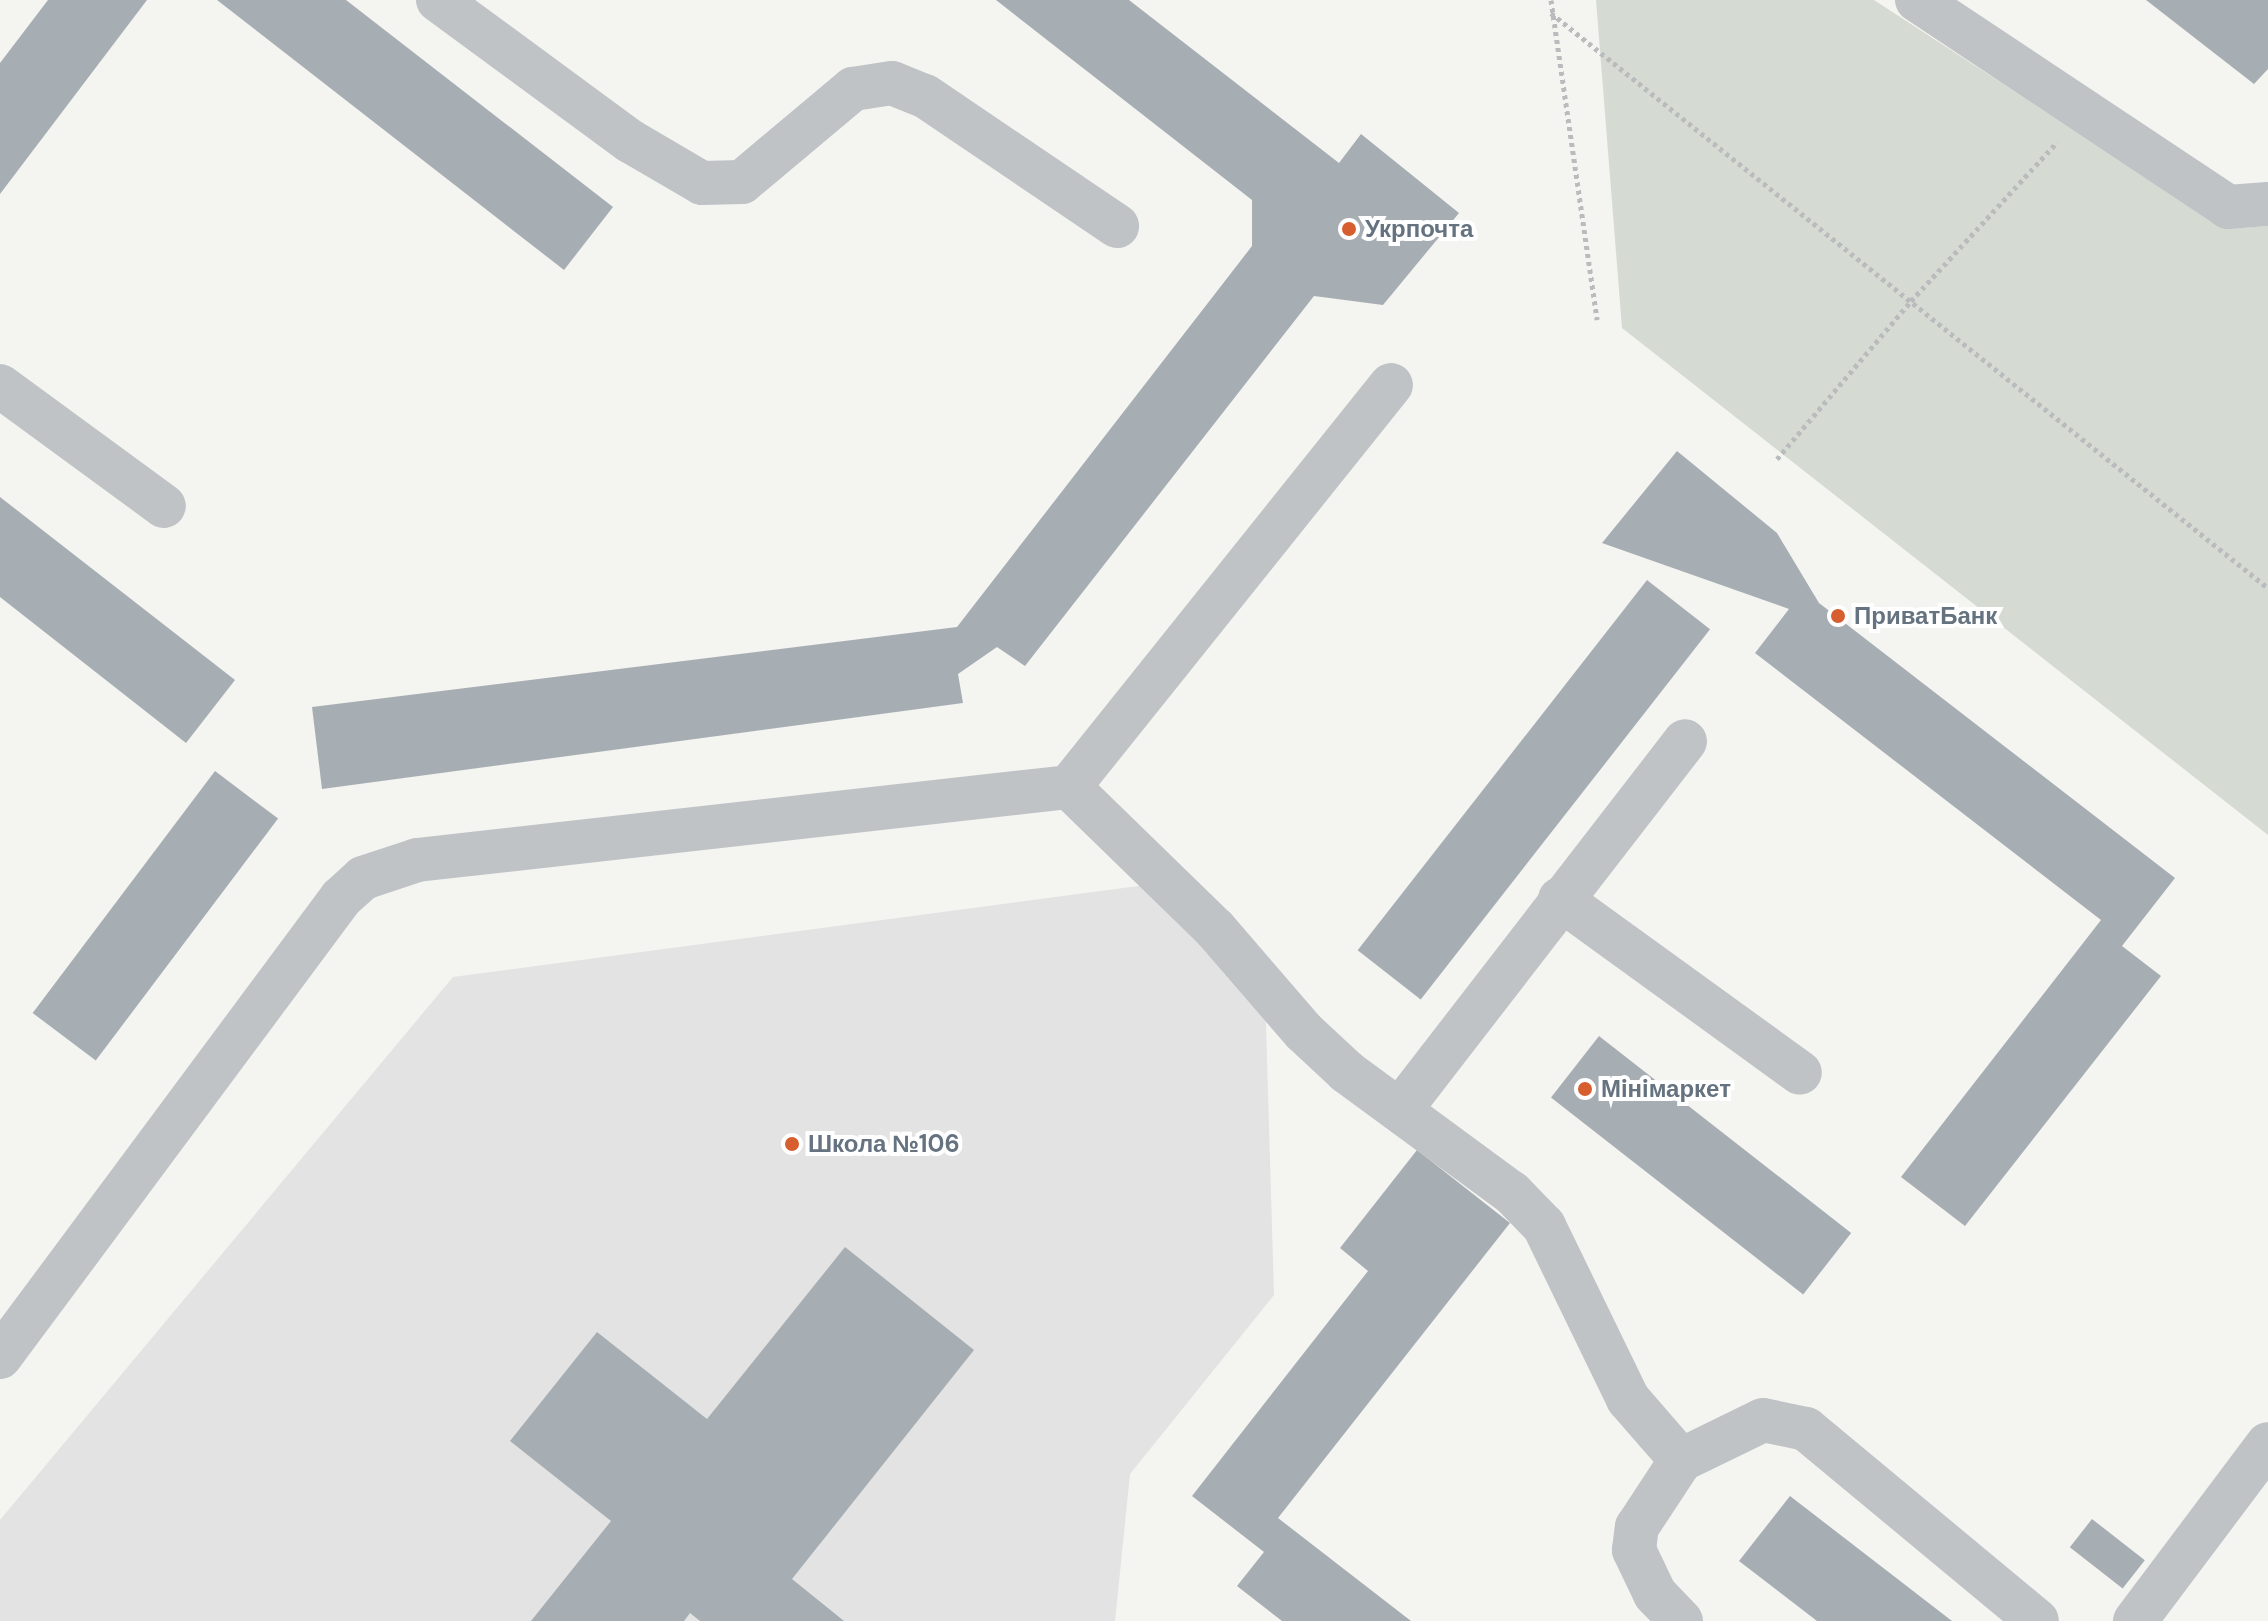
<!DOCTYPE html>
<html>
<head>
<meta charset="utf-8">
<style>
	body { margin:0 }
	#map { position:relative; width:2268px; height:1621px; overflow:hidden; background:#f4f4f1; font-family:"DM Sans",sans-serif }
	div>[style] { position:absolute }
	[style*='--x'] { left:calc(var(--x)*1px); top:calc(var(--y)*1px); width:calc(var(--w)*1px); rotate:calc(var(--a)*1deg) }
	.built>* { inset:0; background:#e2e3e2 }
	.green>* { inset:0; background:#d5dbd2 }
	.building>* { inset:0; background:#a7aeb3; transform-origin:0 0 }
	.path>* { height:5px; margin-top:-2.5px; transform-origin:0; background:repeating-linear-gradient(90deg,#b9bbbd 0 4px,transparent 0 8px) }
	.minor>* { height:44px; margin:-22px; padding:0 22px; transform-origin:22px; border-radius:22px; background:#bfc3c6 }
	.dots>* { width:22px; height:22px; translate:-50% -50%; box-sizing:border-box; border:4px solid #fff; border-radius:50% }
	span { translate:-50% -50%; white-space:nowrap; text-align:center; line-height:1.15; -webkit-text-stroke:8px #fff; paint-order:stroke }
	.poi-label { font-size:24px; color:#657280; font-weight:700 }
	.left { translate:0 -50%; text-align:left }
</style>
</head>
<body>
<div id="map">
	<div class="built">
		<div style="clip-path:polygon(1161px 883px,1265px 993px,1274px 1295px,1130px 1474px,1115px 1621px,0 1621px,0 1520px,453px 977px)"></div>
	</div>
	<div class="green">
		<div style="clip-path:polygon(1596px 0,1874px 0,2226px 229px,2268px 226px,2268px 835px,1622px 328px)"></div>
	</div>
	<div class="building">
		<div style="clip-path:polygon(48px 0,147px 0,0 194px,0 63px)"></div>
		<div style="clip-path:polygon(217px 0,346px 0,613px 207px,564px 270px)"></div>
		<div style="clip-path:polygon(996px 0,1129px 0,1339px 163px,1361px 134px,1459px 213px,1383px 305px,1314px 296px,1025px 666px,997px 647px,958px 674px,963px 703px,322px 789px,312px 707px,957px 627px,1252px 246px,1252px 200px)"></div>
		<div style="clip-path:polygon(2146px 0,2268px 0,2268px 69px,2254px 84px)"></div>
		<div style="clip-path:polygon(1677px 451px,1777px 533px,1819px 603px,2175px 878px,2122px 946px,2161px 976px,1965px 1226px,1901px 1177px,2101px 920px,1755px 653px,1789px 609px,1602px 543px)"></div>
		<div style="clip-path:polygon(0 497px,235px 680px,186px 743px,0 597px)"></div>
		<div style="left:1647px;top:580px;width:80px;height:470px;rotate:38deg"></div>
		<div style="left:215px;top:771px;width:79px;height:303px;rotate:37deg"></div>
		<div style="left:1599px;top:1036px;width:320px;height:78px;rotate:38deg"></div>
		<div style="clip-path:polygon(1417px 1150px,1510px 1223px,1278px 1518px,1411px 1621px,1282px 1621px,1237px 1586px,1264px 1552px,1192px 1496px,1368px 1271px,1340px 1248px)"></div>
		<div style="clip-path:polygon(845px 1247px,974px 1350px,792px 1579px,844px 1621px,700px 1621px,690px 1613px,684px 1621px,531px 1621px,611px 1521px,510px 1441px,597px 1332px,707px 1419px)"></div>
		<div style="clip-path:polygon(1790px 1496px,1952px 1621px,1817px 1621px,1739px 1561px)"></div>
		<div style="left:2092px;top:1519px;width:67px;height:36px;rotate:38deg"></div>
	</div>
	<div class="path">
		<div style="--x:1551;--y:0;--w:323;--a:81.8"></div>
		<div style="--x:1551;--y:13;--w:919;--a:38.73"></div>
		<div style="--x:1777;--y:459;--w:207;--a:-49.7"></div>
		<div style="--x:1911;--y:301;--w:216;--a:-47.4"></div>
	</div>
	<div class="minor">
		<div style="--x:438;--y:0;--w:238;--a:36.3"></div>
		<div style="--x:630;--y:141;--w:83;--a:30.3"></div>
		<div style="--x:702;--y:183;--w:40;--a:-1.4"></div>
		<div style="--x:742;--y:182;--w:145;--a:-40"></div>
		<div style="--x:853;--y:89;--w:39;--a:-9"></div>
		<div style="--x:892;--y:83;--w:35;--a:22"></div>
		<div style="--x:925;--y:96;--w:232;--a:34.1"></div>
		<div style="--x:1917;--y:0;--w:374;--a:33.6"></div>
		<div style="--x:2228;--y:207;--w:40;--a:-4.3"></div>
		<div style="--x:0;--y:386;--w:203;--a:36.2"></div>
		<div style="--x:1069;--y:787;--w:204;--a:44.2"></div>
		<div style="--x:1215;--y:929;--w:136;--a:49.2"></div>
		<div style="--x:1304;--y:1032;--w:59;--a:42.9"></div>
		<div style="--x:1347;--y:1072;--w:205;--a:36.3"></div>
		<div style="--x:1512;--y:1193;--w:46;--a:45.9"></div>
		<div style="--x:1544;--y:1226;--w:192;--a:64.1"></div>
		<div style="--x:1628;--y:1399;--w:81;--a:49"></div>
		<div style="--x:1560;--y:899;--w:296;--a:35.9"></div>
		<div style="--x:1400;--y:1110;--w:466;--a:-52.3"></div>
		<div style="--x:0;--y:1357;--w:572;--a:-53.39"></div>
		<div style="--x:341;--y:898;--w:30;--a:-42"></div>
		<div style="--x:363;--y:878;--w:57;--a:-18.4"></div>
		<div style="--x:417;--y:860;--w:656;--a:-6.39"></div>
		<div style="--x:1069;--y:787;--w:515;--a:-51.31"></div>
		<div style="--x:1681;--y:1621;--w:37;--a:-134"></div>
		<div style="--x:1655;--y:1594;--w:49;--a:-115.5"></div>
		<div style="--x:1634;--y:1550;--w:23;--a:-83"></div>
		<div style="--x:1637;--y:1527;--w:80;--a:-56.7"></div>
		<div style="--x:1681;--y:1460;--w:91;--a:-26"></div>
		<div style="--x:1763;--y:1420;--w:44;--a:11.8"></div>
		<div style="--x:1806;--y:1429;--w:300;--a:39.7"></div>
		<div style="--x:2135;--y:1621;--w:221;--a:-53.1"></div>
	</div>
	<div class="dots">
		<div style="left:1349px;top:229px;background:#d65e2f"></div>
		<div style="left:1838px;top:616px;background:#d65e2f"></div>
		<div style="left:1585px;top:1089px;background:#d65e2f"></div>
		<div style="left:792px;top:1144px;background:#d65e2f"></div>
	</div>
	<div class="poi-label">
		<span class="left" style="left:1365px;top:229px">Укрпочта</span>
		<span class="left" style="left:1854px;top:616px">ПриватБанк</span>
		<span class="left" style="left:1601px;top:1089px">Мiнiмаркет</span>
		<span class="left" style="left:808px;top:1144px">Школа №106</span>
	</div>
</div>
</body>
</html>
